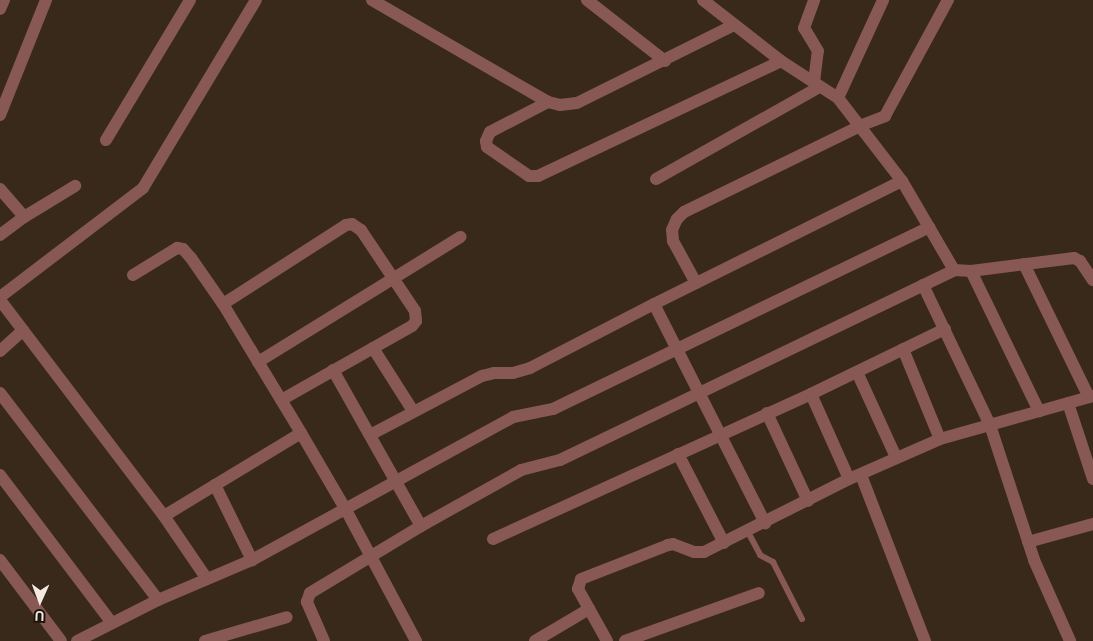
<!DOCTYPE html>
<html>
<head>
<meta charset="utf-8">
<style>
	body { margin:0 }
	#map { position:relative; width:1093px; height:641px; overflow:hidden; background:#39291b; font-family:"DM Sans",sans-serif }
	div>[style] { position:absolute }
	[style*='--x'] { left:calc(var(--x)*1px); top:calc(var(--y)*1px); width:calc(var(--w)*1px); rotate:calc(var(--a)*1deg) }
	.lane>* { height:6px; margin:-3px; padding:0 3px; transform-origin:3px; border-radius:3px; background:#885953 }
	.street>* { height:12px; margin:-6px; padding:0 6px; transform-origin:6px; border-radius:6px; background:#885953 }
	span { translate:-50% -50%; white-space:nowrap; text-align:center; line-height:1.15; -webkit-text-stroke:4px #1b140d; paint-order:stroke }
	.north { position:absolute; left:15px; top:576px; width:50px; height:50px; -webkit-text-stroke:4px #1b140d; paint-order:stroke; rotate:182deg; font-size:14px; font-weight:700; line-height:20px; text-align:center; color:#f5eae1 }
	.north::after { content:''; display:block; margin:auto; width:18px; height:22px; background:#f5eae1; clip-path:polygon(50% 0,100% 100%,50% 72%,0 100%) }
</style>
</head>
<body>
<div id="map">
	<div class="lane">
		<div style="--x:748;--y:532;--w:26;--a:62"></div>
		<div style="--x:760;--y:555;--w:15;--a:28"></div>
		<div style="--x:773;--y:562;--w:64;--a:63"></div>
	</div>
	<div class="street">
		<div style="--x:372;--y:0;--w:203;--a:30.1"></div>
		<div style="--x:548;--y:102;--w:12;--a:14"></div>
		<div style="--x:560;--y:105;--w:17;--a:-7"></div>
		<div style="--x:577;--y:103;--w:175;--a:-26.4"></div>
		<div style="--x:587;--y:0;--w:99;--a:38"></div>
		<div style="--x:703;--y:0;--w:99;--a:38"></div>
		<div style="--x:781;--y:61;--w:68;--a:33"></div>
		<div style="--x:838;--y:98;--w:105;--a:52.4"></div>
		<div style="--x:902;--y:181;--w:103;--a:59.7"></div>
		<div style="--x:0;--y:9;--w:10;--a:-66"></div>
		<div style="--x:814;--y:82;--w:31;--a:-83"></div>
		<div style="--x:818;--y:51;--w:27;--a:-121"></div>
		<div style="--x:804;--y:28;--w:30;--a:-70"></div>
		<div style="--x:838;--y:98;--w:108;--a:-65.3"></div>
		<div style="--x:548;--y:102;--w:65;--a:152.7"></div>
		<div style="--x:490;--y:132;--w:10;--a:114"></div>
		<div style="--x:486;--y:141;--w:6;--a:81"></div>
		<div style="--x:487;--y:147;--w:51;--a:34.6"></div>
		<div style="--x:529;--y:176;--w:9;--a:0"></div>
		<div style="--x:538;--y:176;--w:269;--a:-25.3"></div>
		<div style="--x:0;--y:115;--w:124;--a:-68.2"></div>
		<div style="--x:106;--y:140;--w:163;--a:-59"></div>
		<div style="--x:656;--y:179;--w:187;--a:-29.4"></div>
		<div style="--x:0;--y:189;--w:37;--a:49"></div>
		<div style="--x:0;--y:235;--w:30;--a:-37"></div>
		<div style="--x:24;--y:217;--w:60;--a:-31.3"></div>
		<div style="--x:1024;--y:264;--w:148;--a:64"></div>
		<div style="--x:971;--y:271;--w:156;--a:64.1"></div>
		<div style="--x:133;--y:275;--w:52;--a:-31.5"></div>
		<div style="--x:177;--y:248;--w:6;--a:9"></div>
		<div style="--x:183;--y:249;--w:12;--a:48"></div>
		<div style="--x:191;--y:258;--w:56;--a:55.2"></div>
		<div style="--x:223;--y:304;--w:151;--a:58.8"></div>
		<div style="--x:301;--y:433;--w:89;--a:59.7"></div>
		<div style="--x:346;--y:510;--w:149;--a:61.9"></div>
		<div style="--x:696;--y:283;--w:48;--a:-118.7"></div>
		<div style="--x:673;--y:241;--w:11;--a:-95"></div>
		<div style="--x:672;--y:230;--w:12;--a:-66"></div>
		<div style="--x:677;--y:219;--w:10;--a:-45"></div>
		<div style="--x:684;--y:212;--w:198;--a:-26"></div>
		<div style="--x:862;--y:125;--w:25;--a:-21"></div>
		<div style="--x:885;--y:116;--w:132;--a:-61.5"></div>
		<div style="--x:923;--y:285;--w:155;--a:64.4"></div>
		<div style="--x:990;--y:425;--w:142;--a:71.9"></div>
		<div style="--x:1034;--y:560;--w:89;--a:66"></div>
		<div style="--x:0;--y:297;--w:180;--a:-37.3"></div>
		<div style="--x:143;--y:188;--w:219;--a:-59"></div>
		<div style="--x:0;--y:300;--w:271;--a:52.8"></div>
		<div style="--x:164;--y:516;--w:76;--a:55.7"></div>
		<div style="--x:223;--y:304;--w:146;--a:-32.7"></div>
		<div style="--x:346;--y:225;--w:6;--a:-9"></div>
		<div style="--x:352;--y:224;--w:11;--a:34"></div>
		<div style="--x:361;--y:230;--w:97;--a:56.3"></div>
		<div style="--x:415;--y:311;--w:10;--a:84"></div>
		<div style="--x:416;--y:321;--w:6;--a:129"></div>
		<div style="--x:412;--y:326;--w:150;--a:150.5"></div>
		<div style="--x:654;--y:304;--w:246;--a:63.1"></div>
		<div style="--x:373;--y:348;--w:75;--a:57.6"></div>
		<div style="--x:903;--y:349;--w:97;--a:67.7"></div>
		<div style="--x:0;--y:351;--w:31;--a:-42"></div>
		<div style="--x:258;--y:362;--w:238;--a:-31.7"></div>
		<div style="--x:333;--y:370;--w:179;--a:60.6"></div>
		<div style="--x:857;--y:372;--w:94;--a:65.4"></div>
		<div style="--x:0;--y:393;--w:260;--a:52.6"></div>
		<div style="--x:811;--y:394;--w:93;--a:65.9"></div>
		<div style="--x:1068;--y:403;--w:80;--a:71.8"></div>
		<div style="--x:767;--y:413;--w:97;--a:65"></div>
		<div style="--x:370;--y:435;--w:127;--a:-27.8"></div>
		<div style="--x:482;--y:376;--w:12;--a:-14"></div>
		<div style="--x:494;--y:373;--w:19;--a:0"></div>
		<div style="--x:513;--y:373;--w:18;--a:-16"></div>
		<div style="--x:530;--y:368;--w:140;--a:-27.3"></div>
		<div style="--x:654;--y:304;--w:277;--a:-26.4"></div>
		<div style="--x:678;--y:454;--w:100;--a:62.7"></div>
		<div style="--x:0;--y:475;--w:184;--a:52.9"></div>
		<div style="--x:861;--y:475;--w:178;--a:68.9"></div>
		<div style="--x:215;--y:485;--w:84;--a:63.7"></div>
		<div style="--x:164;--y:516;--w:160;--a:-31.2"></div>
		<div style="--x:493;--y:539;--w:349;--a:-24.5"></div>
		<div style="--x:811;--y:394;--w:149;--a:-25.9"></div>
		<div style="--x:1028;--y:542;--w:67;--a:-15.5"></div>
		<div style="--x:0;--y:560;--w:101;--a:53"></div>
		<div style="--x:77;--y:641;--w:91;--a:-26.8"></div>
		<div style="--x:158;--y:600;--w:102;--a:-23.1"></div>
		<div style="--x:252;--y:560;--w:298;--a:-28.7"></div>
		<div style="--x:513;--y:417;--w:41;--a:-11.3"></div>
		<div style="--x:553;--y:409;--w:418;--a:-25.8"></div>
		<div style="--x:205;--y:641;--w:85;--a:-16.3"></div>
		<div style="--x:324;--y:641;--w:43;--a:-113.6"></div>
		<div style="--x:307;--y:602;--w:9;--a:-72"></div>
		<div style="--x:310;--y:593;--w:130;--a:-31.1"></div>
		<div style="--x:421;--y:526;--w:115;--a:-29.2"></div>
		<div style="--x:521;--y:470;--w:40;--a:-14.4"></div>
		<div style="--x:560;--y:460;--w:437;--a:-25.7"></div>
		<div style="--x:954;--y:270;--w:17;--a:3"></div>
		<div style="--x:971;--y:271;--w:104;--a:-7.2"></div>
		<div style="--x:1074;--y:258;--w:7;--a:27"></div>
		<div style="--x:1080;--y:261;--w:23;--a:56"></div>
		<div style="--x:535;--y:641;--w:63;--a:-30.7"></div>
		<div style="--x:607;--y:641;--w:60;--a:-119.1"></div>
		<div style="--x:578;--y:589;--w:10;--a:-73"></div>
		<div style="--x:581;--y:579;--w:93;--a:-21.3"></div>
		<div style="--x:668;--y:545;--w:5;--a:-11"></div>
		<div style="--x:673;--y:544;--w:22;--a:21"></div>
		<div style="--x:694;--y:552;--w:10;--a:0"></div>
		<div style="--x:704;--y:552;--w:162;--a:-26.7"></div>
		<div style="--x:849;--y:479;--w:99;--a:-23.7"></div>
		<div style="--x:940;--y:439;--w:159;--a:-15.7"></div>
		<div style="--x:625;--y:641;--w:142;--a:-19.7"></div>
	</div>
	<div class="north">U</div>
</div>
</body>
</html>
